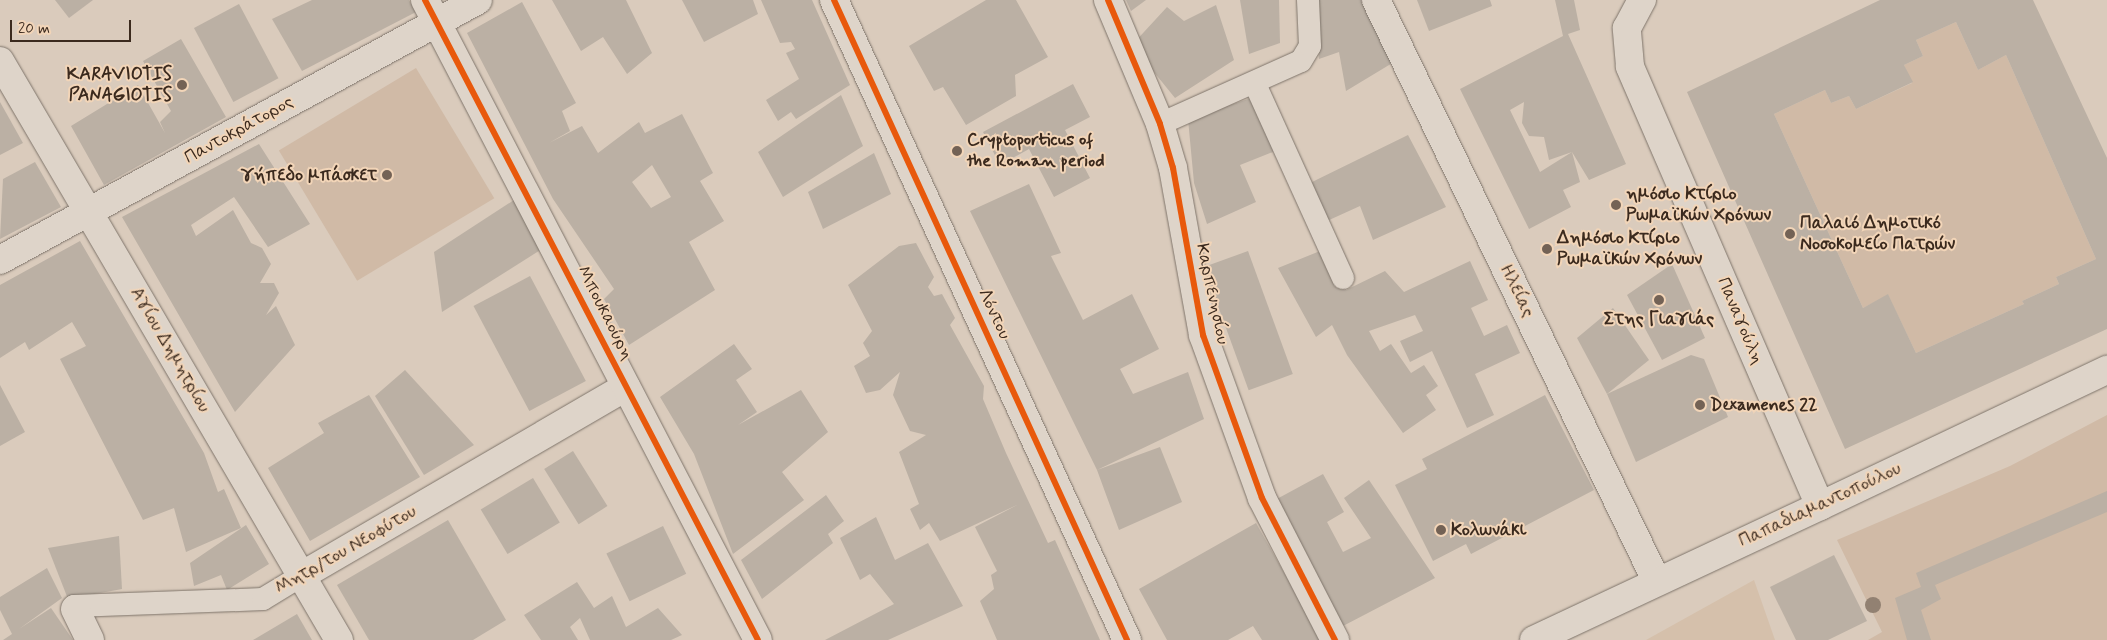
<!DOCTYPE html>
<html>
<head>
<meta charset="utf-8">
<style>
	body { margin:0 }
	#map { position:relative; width:2107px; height:640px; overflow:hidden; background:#dacbbc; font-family:Mynerve,sans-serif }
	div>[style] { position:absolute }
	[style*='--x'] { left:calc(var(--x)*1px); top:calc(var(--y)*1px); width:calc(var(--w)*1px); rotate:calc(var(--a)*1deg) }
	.built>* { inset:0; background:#d5c0ab }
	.green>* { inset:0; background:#d0baa6; transform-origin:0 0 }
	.building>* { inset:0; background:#bbb0a4; transform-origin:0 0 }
	.roads { filter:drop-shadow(0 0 1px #7e746a) drop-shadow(0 0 1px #7e746a) }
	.service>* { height:22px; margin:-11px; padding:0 11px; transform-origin:11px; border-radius:11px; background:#ded4c9 }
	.minor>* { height:28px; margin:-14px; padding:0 14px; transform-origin:14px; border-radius:14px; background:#ded4c9 }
	.tertiary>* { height:28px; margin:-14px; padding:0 14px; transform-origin:14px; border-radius:14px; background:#ded4c9 }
	.cycleway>* { height:6px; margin:-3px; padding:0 3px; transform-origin:3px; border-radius:3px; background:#e8590c }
	.trees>* { width:16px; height:16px; margin:-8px; border-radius:50%; background:#928172 }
	.dots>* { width:14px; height:14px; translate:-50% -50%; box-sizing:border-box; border:2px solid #f2d5b8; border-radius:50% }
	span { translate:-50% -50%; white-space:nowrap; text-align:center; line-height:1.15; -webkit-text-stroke:4px #f2d5b8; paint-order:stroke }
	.poi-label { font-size:18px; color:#3b2a1e; font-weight:700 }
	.right { translate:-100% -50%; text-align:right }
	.left { translate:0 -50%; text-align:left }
	.street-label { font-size:18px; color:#3b2a1e }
	.scale { position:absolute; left:10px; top:20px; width:121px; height:22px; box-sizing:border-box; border:2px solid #3b2a1e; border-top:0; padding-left:6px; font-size:15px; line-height:18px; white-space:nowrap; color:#3b2a1e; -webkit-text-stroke:4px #f2d5b8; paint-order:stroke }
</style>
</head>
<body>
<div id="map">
	<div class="built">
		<div style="clip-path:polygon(1754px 580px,1775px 640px,1646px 640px)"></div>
	</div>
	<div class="green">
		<div style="clip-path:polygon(1956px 22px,1978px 70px,2006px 55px,2096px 259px,2056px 277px,2059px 284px,2022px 301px,2024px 304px,1916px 353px,1888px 295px,1863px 308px,1774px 114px,1825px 90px,1831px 103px,1849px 96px,1856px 109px,1912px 83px,1904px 65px,1923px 56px,1916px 40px)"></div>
		<div style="left:416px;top:68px;width:152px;height:160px;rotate:59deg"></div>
		<div style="clip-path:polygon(2107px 415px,2107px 640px,1868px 640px,1882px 632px,1837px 540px,2010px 466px)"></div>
	</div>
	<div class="building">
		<div style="clip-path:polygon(55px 0,93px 0,69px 18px)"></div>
		<div style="clip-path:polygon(312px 0,409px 0,416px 12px,302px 71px,272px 19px)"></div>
		<div style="clip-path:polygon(552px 0,626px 0,652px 53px,627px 74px,603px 37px,581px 51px)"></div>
		<div style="clip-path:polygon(682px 0,753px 0,758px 14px,704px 42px)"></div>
		<div style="clip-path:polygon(761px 0,812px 0,850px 85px,796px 119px,791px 112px,778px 121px,766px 100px,799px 79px,786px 53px,795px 49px,791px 42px,780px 43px)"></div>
		<div style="clip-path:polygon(986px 0,1016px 0,1048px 57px,1015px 75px,1016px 96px,966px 125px,943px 87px,934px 91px,909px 46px)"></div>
		<div style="clip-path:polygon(1126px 0,1146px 0,1131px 11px)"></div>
		<div style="clip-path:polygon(1240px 0,1279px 0,1280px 43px,1249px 54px)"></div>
		<div style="clip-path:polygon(1313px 0,1371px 0,1394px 62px,1346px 91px,1339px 52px,1319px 59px)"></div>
		<div style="clip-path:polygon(1417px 0,1490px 0,1492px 6px,1429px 31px)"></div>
		<div style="clip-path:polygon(evenodd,1555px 0,1574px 0,1580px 30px,1568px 34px,1626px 164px,1589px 180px,1572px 152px,1580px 182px,1563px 190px,1571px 207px,1529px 229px,1460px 89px,1563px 36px,1555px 0,1524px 102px,1522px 123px,1529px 136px,1544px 137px,1549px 160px,1572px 152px,1540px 172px,1510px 110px,1524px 102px)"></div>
		<div style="clip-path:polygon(evenodd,1880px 0,2033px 0,2107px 158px,2107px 329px,1845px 449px,1687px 92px,1880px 0,1956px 22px,1978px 70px,2006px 55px,2096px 259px,2056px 277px,2059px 284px,2022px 301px,2024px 304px,1916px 353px,1888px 294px,1863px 308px,1774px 114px,1825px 90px,1831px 103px,1849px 96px,1856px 109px,1913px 82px,1904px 65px,1923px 56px,1916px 40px,1956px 22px)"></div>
		<div style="clip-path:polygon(evenodd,522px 2px,576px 103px,562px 111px,570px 131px,549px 143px,582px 126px,598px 153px,639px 122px,645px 133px,682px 114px,713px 173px,700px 181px,724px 221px,689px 242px,715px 290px,629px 345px,604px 299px,614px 289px,553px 199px,467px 33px,522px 2px,652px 165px,671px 197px,651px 208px,632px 182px,652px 165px)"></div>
		<div style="left:239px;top:4px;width:84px;height:51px;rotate:62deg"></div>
		<div style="clip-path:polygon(1216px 5px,1234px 60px,1175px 98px,1132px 45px,1167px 7px,1184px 21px)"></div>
		<div style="clip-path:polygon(181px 39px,226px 117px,104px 185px,71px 126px,138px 85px,165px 133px,160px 122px,171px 111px,143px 61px)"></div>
		<div style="clip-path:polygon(1073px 84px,1090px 117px,1065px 130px,1090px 178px,1054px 197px,1029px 149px,1000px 165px,983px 132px)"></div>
		<div style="clip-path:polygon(841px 95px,863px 146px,783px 197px,758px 152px)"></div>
		<div style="clip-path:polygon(1254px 97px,1278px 150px,1240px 165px,1256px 202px,1207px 224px,1194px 183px,1188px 119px)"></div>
		<div style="clip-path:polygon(0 102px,23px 143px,0 155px)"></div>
		<div style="clip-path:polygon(1408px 135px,1446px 207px,1373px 240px,1360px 206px,1327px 221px,1310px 183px)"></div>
		<div style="clip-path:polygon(259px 144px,310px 224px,268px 247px,234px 197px,191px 225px,196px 236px,233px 210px,251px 243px,262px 248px,271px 264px,260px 283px,274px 283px,279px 293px,266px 315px,276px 306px,295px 345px,235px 412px,122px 217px)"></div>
		<div style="clip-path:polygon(874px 153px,891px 194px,823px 229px,808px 192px)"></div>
		<div style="clip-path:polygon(35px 162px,61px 207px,0 239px,3px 179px)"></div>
		<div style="clip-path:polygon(1029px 184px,1061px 253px,1051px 256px,1083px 320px,1132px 294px,1159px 349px,1120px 369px,1133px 394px,1188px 372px,1204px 419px,1097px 470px,1160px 447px,1182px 502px,1119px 530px,1097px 470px,970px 211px)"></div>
		<div style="clip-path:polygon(514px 200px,542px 249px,442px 312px,434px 252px)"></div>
		<div style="clip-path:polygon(80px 241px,204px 453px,218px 492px,224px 489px,241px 528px,186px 552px,174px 508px,143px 520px,60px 359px,86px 346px,72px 322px,29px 350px,25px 342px,0 358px,0 285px)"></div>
		<div style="clip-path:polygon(916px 243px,934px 277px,928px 287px,934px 296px,942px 294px,955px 318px,950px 325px,984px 386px,983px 399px,1006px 453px,1048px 543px,1055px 540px,1100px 640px,997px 640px,980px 601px,994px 589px,991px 575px,997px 571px,975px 527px,1019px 504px,940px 541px,929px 523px,920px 530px,910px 509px,919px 504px,899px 452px,926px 435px,910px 431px,893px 395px,900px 372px,880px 390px,866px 393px,854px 366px,870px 356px,863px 343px,872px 331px,848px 285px,899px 246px)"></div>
		<div style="clip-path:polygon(1325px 249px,1346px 290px,1385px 271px,1404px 292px,1470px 261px,1488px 300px,1471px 308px,1484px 336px,1507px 325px,1520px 353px,1475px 374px,1494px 415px,1467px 428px,1432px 351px,1410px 362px,1400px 341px,1423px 331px,1415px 315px,1369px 331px,1380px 351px,1391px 344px,1411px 373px,1424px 365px,1438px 386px,1426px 395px,1436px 410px,1403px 433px,1347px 355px,1332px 325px,1316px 337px,1278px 268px)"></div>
		<div style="left:1248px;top:251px;width:131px;height:47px;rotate:70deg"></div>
		<div style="clip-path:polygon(1672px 264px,1705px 338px,1662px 360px,1627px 295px)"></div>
		<div style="left:530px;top:276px;width:119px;height:64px;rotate:62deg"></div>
		<div style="clip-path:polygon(1613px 308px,1649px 360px,1607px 394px,1577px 338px)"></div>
		<div style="clip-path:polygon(734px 344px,752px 369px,736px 380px,757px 412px,738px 425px,801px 390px,828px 432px,782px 472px,804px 500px,733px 554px,694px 454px,660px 397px)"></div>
		<div style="clip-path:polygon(1691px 355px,1704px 359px,1728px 417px,1636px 462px,1607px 394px)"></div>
		<div style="clip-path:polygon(405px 370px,474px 445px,424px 475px,375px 396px)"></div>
		<div style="clip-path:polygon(0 385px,25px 432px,0 446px)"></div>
		<div style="clip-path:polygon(369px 395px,420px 477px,310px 541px,268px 468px,324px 433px,318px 423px)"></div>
		<div style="clip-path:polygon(1545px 395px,1594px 490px,1471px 554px,1466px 544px,1433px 561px,1395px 485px,1427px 469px,1422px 459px)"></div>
		<div style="left:573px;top:451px;width:65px;height:34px;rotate:58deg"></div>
		<div style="clip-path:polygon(1323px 474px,1344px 512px,1327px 522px,1343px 552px,1371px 538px,1344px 498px,1369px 480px,1435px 578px,1343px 626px,1275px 500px)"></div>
		<div style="left:533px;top:478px;width:52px;height:61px;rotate:59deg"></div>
		<div style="clip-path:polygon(2107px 491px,2107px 512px,1935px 585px,1941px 599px,1921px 610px,1931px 640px,1907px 640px,1895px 598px,1921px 587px,1916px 573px)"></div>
		<div style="clip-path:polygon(826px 495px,844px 521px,828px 534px,833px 543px,762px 599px,741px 560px)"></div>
		<div style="clip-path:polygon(876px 517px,895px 560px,928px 543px,963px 606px,888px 640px,825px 640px,894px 604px,870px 574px,860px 580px,840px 538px)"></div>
		<div style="clip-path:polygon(448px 520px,506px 620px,473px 640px,369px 640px,337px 585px)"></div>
		<div style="clip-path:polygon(1256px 523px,1322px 640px,1262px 640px,1253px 626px,1228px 640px,1167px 640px,1139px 589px)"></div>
		<div style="clip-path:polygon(246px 525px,269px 564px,227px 590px,221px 575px,194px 586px,190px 563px)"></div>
		<div style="left:663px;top:526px;width:53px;height:63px;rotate:64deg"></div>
		<div style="clip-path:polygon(119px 536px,122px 589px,68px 599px,48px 548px)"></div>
		<div style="clip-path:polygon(1834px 555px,1867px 621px,1828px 640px,1796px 640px,1770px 587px)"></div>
		<div style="clip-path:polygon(47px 568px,62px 598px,19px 629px,51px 608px,73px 640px,3px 640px,12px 634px,0 610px,0 597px)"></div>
		<div style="clip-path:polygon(577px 582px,594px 608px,612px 596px,626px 627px,658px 608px,682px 635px,671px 640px,590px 640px,580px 618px,570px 627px,578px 640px,541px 640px,524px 615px)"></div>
		<div style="clip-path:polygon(297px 614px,312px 640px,253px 640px)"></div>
	</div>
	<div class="roads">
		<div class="service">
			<div style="--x:1255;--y:84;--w:213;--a:65.6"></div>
			<div style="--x:1160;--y:124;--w:154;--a:-24.1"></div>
			<div style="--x:1301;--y:61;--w:17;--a:-59"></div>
			<div style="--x:1310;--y:46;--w:46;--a:-92.5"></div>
			<div style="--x:75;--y:609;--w:3;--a:-108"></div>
			<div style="--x:74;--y:606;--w:189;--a:-2.1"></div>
			<div style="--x:263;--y:599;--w:44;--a:-31.2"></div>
		</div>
		<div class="minor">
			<div style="--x:1108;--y:0;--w:134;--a:67.2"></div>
			<div style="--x:1160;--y:124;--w:46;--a:73.5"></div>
			<div style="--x:1173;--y:168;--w:170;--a:79.8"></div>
			<div style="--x:1203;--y:335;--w:173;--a:70.1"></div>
			<div style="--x:1262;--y:498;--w:160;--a:62.8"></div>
			<div style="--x:1376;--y:0;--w:646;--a:64.23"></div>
			<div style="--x:0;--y:61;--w:671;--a:59.65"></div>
			<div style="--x:1820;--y:506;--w:318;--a:-25.4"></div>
			<div style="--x:301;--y:576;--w:376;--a:-30.2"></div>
			<div style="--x:75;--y:609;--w:34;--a:64"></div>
		</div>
		<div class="tertiary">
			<div style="--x:425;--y:0;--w:721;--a:62.51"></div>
			<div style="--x:834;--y:0;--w:704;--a:65.4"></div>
			<div style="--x:0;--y:260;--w:544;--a:-28.54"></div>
			<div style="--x:1534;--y:640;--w:316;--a:-25.1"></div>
			<div style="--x:1820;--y:506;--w:479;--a:-113.4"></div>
			<div style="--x:1630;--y:66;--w:38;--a:-95"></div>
			<div style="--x:1627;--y:28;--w:32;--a:-62"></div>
		</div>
	</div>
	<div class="cycleway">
		<div style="--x:425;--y:0;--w:721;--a:62.51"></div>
		<div style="--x:834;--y:0;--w:704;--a:65.4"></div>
		<div style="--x:1108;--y:0;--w:134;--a:67.2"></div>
		<div style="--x:1160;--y:124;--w:46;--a:73.5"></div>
		<div style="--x:1173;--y:168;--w:170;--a:79.8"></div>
		<div style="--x:1203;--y:335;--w:173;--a:70.1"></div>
		<div style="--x:1262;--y:498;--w:160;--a:62.8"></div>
	</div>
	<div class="trees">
		<div style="left:1873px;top:605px"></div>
	</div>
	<div class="dots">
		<div style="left:182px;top:85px;background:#736255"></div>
		<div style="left:957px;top:151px;background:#736255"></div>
		<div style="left:387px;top:175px;background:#736255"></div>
		<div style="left:1616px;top:205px;background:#736255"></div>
		<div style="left:1790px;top:234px;background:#736255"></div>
		<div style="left:1547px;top:249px;background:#736255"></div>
		<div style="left:1659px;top:300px;background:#736255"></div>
		<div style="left:1700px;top:405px;background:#736255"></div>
		<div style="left:1441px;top:530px;background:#736255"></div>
	</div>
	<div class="poi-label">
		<span class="right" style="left:172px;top:85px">KARAVIOTIS<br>PANAGIOTIS</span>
		<span class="left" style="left:967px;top:151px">Cryptoporticus of<br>the Roman period</span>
		<span class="right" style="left:377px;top:175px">γήπεδο μπάσκετ</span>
		<span class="left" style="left:1626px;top:205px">ημόσιο Κτίριο<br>Ρωμαϊκών Χρόνων</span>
		<span class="left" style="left:1800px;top:234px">Παλαιό Δημοτικό<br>Νοσοκομείο Πατρών</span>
		<span class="left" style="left:1557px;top:249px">Δημόσιο Κτίριο<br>Ρωμαϊκών Χρόνων</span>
		<span style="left:1659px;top:319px">Στης Γιαγιάς</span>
		<span class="left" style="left:1710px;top:405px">Dexamenes 22</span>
		<span class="left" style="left:1451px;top:530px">Κολωνάκι</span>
	</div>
	<div class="street-label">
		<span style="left:239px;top:130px;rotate:-29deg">Παντοκράτορος</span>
		<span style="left:1517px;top:291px;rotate:64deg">Ηλείας</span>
		<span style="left:1212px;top:294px;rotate:78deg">Καρπενησίου</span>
		<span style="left:605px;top:313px;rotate:63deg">Μπουκαούρη</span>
		<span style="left:994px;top:314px;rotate:65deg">Λόντου</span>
		<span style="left:1740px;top:321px;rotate:67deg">Παναγούλη</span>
		<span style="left:170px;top:350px;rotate:60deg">Αγίου Δημητρίου</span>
		<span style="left:1820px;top:505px;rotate:-25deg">Παπαδιαμαντοπούλου</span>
		<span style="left:346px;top:550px;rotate:-30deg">Μητρ/του Νεοφύτου</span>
	</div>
	<div class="scale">20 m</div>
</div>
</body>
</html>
